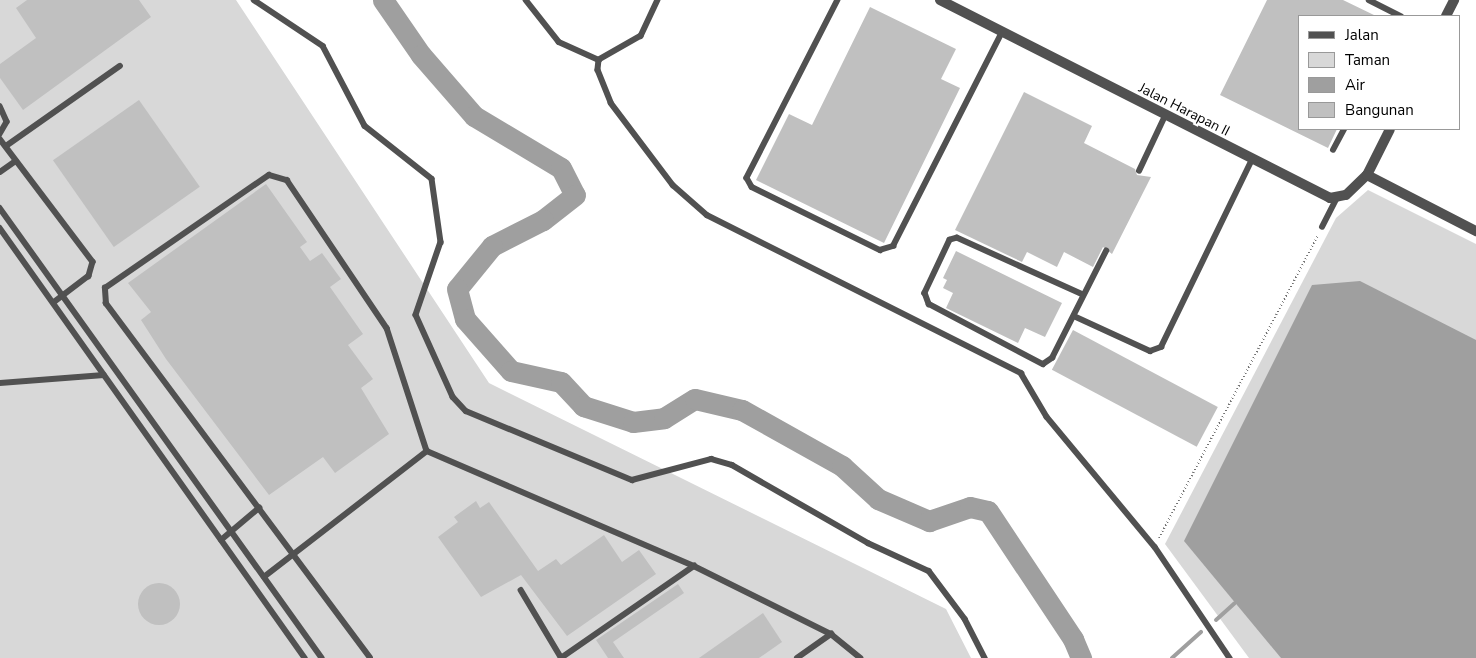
<!DOCTYPE html>
<html>
<head>
<meta charset="utf-8">
<style>
	body { margin:0 }
	#map { position:relative; width:1476px; height:658px; overflow:hidden; background:#fff; font-family:"Nunito Sans",sans-serif }
	div>[style] { position:absolute }
	[style*='--x'] { left:calc(var(--x)*1px); top:calc(var(--y)*1px); width:calc(var(--w)*1px); rotate:calc(var(--a)*1deg) }
	.green>* { inset:0; background:#d8d8d8 }
	.water>* { inset:0; background:#9f9f9f }
	.stream>* { height:4px; margin:-2px; padding:0 2px; transform-origin:2px; border-radius:2px; background:#9f9f9f }
	.river>* { height:21px; margin:-10.5px; padding:0 10.5px; transform-origin:10.5px; border-radius:10.5px; background:#9f9f9f }
	.building>* { inset:0; background:#c0c0c0; transform-origin:0 0 }
	.round { border-radius:50% }
	.path>* { height:2px; margin-top:-1px; transform-origin:0; background:repeating-linear-gradient(90deg,#737373 0 1px,transparent 0 3.5px) }
	.lane>* { height:5.5px; margin:-2.75px; padding:0 2.75px; transform-origin:2.75px; border-radius:2.75px; background:#515151 }
	.street>* { height:10px; margin:-5px; padding:0 5px; transform-origin:5px; border-radius:5px; background:#515151 }
	span { translate:-50% -50%; white-space:nowrap; text-align:center; line-height:1.15; -webkit-text-stroke:4.5px #fff; paint-order:stroke }
	.street-label { font-size:14px; color:#000 }
	.legend { position:absolute; left:1298px; top:15px; width:162px; height:115px; box-sizing:border-box; background:#fff; border:1px solid #999; margin:0; padding:6px 9px; list-style:none; font-size:15px; color:#000 }
	.legend li { display:flex; align-items:center; gap:10px; height:25px }
	.legend b { width:25px; border:1px solid #999 }
</style>
</head>
<body>
<div id="map">
	<div class="green">
		<div style="clip-path:polygon(0 0,236px 0,489px 383px,946px 609px,971px 658px,0 658px)"></div>
		<div style="clip-path:polygon(1368px 190px,1476px 244px,1476px 658px,1249px 658px,1165px 544px,1336px 218px)"></div>
	</div>
	<div class="water">
		<div style="clip-path:polygon(1360px 281px,1476px 340px,1476px 658px,1281px 658px,1184px 541px,1312px 285px)"></div>
	</div>
	<div class="stream">
		<div style="--x:1216;--y:620;--w:25;--a:-42"></div>
		<div style="--x:1172;--y:658;--w:39;--a:-42"></div>
	</div>
	<div class="river">
		<div style="--x:383;--y:0;--w:67;--a:55.4"></div>
		<div style="--x:421;--y:55;--w:81;--a:49"></div>
		<div style="--x:474;--y:116;--w:101;--a:30.9"></div>
		<div style="--x:561;--y:168;--w:30;--a:63"></div>
		<div style="--x:575;--y:195;--w:41;--a:142"></div>
		<div style="--x:543;--y:220;--w:57;--a:153"></div>
		<div style="--x:492;--y:246;--w:55;--a:129.1"></div>
		<div style="--x:457;--y:289;--w:31;--a:75"></div>
		<div style="--x:465;--y:319;--w:69;--a:48.5"></div>
		<div style="--x:511;--y:371;--w:51;--a:12.4"></div>
		<div style="--x:561;--y:382;--w:33;--a:47"></div>
		<div style="--x:583;--y:406;--w:52;--a:17.7"></div>
		<div style="--x:633;--y:422;--w:31;--a:-7"></div>
		<div style="--x:664;--y:418;--w:36;--a:-32"></div>
		<div style="--x:695;--y:399;--w:48;--a:13.2"></div>
		<div style="--x:742;--y:410;--w:115;--a:29.2"></div>
		<div style="--x:842;--y:466;--w:49;--a:42.5"></div>
		<div style="--x:878;--y:499;--w:56;--a:23.3"></div>
		<div style="--x:929;--y:521;--w:43;--a:-18.9"></div>
		<div style="--x:970;--y:507;--w:18;--a:13"></div>
		<div style="--x:988;--y:511;--w:154;--a:56.4"></div>
		<div style="--x:1073;--y:639;--w:21;--a:67"></div>
	</div>
	<div class="building">
		<div style="clip-path:polygon(27px 0,139px 0,151px 17px,23px 110px,0 78px,0 64px,36px 38px,16px 8px)"></div>
		<div style="clip-path:polygon(1267px 0,1343px 0,1376px 16px,1300px 16px,1300px 129px,1337px 129px,1328px 148px,1220px 95px)"></div>
		<div style="clip-path:polygon(870px 7px,956px 49px,941px 79px,960px 88px,884px 243px,756px 180px,789px 114px,812px 125px)"></div>
		<div style="clip-path:polygon(1024px 92px,1092px 126px,1084px 143px,1135px 169px,1137px 175px,1151px 177px,1112px 254px,1103px 247px,1093px 267px,1064px 252px,1057px 267px,1027px 252px,1022px 262px,955px 230px)"></div>
		<div style="left:139px;top:100px;width:106px;height:105px;rotate:55deg"></div>
		<div style="clip-path:polygon(266px 184px,307px 242px,300px 247px,310px 261px,322px 253px,341px 279px,330px 287px,363px 334px,348px 345px,373px 379px,361px 388px,389px 434px,335px 473px,323px 457px,269px 495px,166px 359px,141px 320px,151px 312px,128px 283px)"></div>
		<div style="clip-path:polygon(956px 251px,1062px 303px,1045px 337px,1025px 328px,1018px 343px,946px 308px,953px 293px,943px 288px,947px 280px,943px 278px)"></div>
		<div style="left:1073px;top:330px;width:164px;height:45px;rotate:28deg"></div>
		<div style="clip-path:polygon(476px 501px,480px 508px,489px 502px,538px 571px,556px 559px,561px 565px,604px 535px,622px 562px,639px 550px,656px 574px,567px 636px,521px 575px,481px 597px,438px 537px,458px 522px,454px 517px)"></div>
		<div class="round" style="left:138px;top:583px;width:42px;height:42px"></div>
		<div style="clip-path:polygon(678px 584px,684px 593px,613px 642px,624px 658px,608px 658px,596px 640px)"></div>
		<div style="clip-path:polygon(763px 613px,782px 642px,759px 658px,699px 658px)"></div>
	</div>
	<div class="path">
		<div style="--x:1159;--y:538;--w:342;--a:-62.3"></div>
	</div>
	<div class="lane">
		<div style="--x:254;--y:0;--w:83;--a:33.7"></div>
		<div style="--x:323;--y:46;--w:90;--a:62.3"></div>
		<div style="--x:365;--y:126;--w:85;--a:38.3"></div>
		<div style="--x:432;--y:179;--w:64;--a:81.9"></div>
		<div style="--x:441;--y:242;--w:77;--a:108.9"></div>
		<div style="--x:416;--y:315;--w:90;--a:65.7"></div>
		<div style="--x:453;--y:397;--w:19;--a:47"></div>
		<div style="--x:466;--y:411;--w:180;--a:22.6"></div>
		<div style="--x:632;--y:480;--w:82;--a:-14.9"></div>
		<div style="--x:711;--y:459;--w:22;--a:16"></div>
		<div style="--x:732;--y:465;--w:157;--a:29.8"></div>
		<div style="--x:868;--y:543;--w:67;--a:24.7"></div>
		<div style="--x:929;--y:571;--w:60;--a:53.1"></div>
		<div style="--x:965;--y:619;--w:44;--a:62.9"></div>
		<div style="--x:526;--y:0;--w:53;--a:51.8"></div>
		<div style="--x:559;--y:42;--w:44;--a:24.2"></div>
		<div style="--x:658;--y:0;--w:40;--a:115"></div>
		<div style="--x:641;--y:36;--w:48;--a:150.3"></div>
		<div style="--x:599;--y:60;--w:10;--a:96"></div>
		<div style="--x:598;--y:70;--w:35;--a:68"></div>
		<div style="--x:611;--y:103;--w:103;--a:52.9"></div>
		<div style="--x:673;--y:185;--w:45;--a:41.4"></div>
		<div style="--x:707;--y:215;--w:352;--a:26.7"></div>
		<div style="--x:1021;--y:373;--w:51;--a:59.4"></div>
		<div style="--x:1047;--y:417;--w:169;--a:50.3"></div>
		<div style="--x:1155;--y:547;--w:134;--a:56"></div>
		<div style="--x:838;--y:0;--w:200;--a:117.1"></div>
		<div style="--x:747;--y:178;--w:10;--a:61"></div>
		<div style="--x:752;--y:187;--w:143;--a:26.2"></div>
		<div style="--x:880;--y:250;--w:14;--a:-17"></div>
		<div style="--x:893;--y:246;--w:240;--a:-63"></div>
		<div style="--x:1369;--y:0;--w:36;--a:27"></div>
		<div style="--x:0;--y:106;--w:17;--a:66"></div>
		<div style="--x:7;--y:122;--w:14;--a:120"></div>
		<div style="--x:0;--y:139;--w:154;--a:52.9"></div>
		<div style="--x:93;--y:262;--w:15;--a:106"></div>
		<div style="--x:89;--y:276;--w:43;--a:142.6"></div>
		<div style="--x:6;--y:146;--w:139;--a:-35.1"></div>
		<div style="--x:1333;--y:150;--w:24;--a:-62"></div>
		<div style="--x:1139;--y:171;--w:61;--a:-64.7"></div>
		<div style="--x:0;--y:172;--w:19;--a:-35"></div>
		<div style="--x:0;--y:208;--w:553;--a:54.41"></div>
		<div style="--x:1322;--y:227;--w:33;--a:-63"></div>
		<div style="--x:0;--y:228;--w:527;--a:54.65"></div>
		<div style="--x:1083;--y:295;--w:138;--a:-155.7"></div>
		<div style="--x:957;--y:238;--w:7;--a:164"></div>
		<div style="--x:950;--y:240;--w:59;--a:115.3"></div>
		<div style="--x:925;--y:293;--w:12;--a:70"></div>
		<div style="--x:929;--y:304;--w:129;--a:27.8"></div>
		<div style="--x:1043;--y:364;--w:11;--a:-34"></div>
		<div style="--x:1052;--y:358;--w:120;--a:-63.2"></div>
		<div style="--x:1074;--y:316;--w:84;--a:24.7"></div>
		<div style="--x:1150;--y:351;--w:12;--a:-20"></div>
		<div style="--x:1161;--y:347;--w:208;--a:-64.1"></div>
		<div style="--x:0;--y:383;--w:104;--a:-4.4"></div>
		<div style="--x:221;--y:540;--w:50;--a:-40.1"></div>
		<div style="--x:264;--y:577;--w:206;--a:-37.7"></div>
		<div style="--x:427;--y:451;--w:291;--a:23.3"></div>
		<div style="--x:694;--y:566;--w:153;--a:26.4"></div>
		<div style="--x:831;--y:634;--w:38;--a:39"></div>
		<div style="--x:521;--y:590;--w:78;--a:59.2"></div>
		<div style="--x:370;--y:658;--w:442;--a:-126.7"></div>
		<div style="--x:106;--y:304;--w:16;--a:-94"></div>
		<div style="--x:105;--y:288;--w:199;--a:-34.6"></div>
		<div style="--x:269;--y:175;--w:19;--a:16"></div>
		<div style="--x:287;--y:180;--w:179;--a:56"></div>
		<div style="--x:387;--y:328;--w:129;--a:72"></div>
		<div style="--x:561;--y:658;--w:162;--a:-34.7"></div>
		<div style="--x:797;--y:658;--w:42;--a:-35.2"></div>
	</div>
	<div class="street">
		<div style="--x:940;--y:0;--w:437;--a:26.9"></div>
		<div style="--x:1330;--y:198;--w:16;--a:-11"></div>
		<div style="--x:1346;--y:195;--w:29;--a:-44"></div>
		<div style="--x:1367;--y:175;--w:51;--a:-63.4"></div>
		<div style="--x:1446;--y:16;--w:18;--a:-63"></div>
		<div style="--x:1367;--y:175;--w:123;--a:27.2"></div>
	</div>
	<div class="street-label">
		<span style="left:1184px;top:110px;rotate:27deg">Jalan Harapan II</span>
	</div>
	<ul class="legend">
	<li><b style="height:6px;background:#515151"></b>Jalan</li>
	<li><b style="height:14px;background:#d8d8d8"></b>Taman</li>
	<li><b style="height:14px;background:#9f9f9f"></b>Air</li>
	<li><b style="height:14px;background:#c0c0c0"></b>Bangunan</li>
	</ul>
</div>
</body>
</html>
